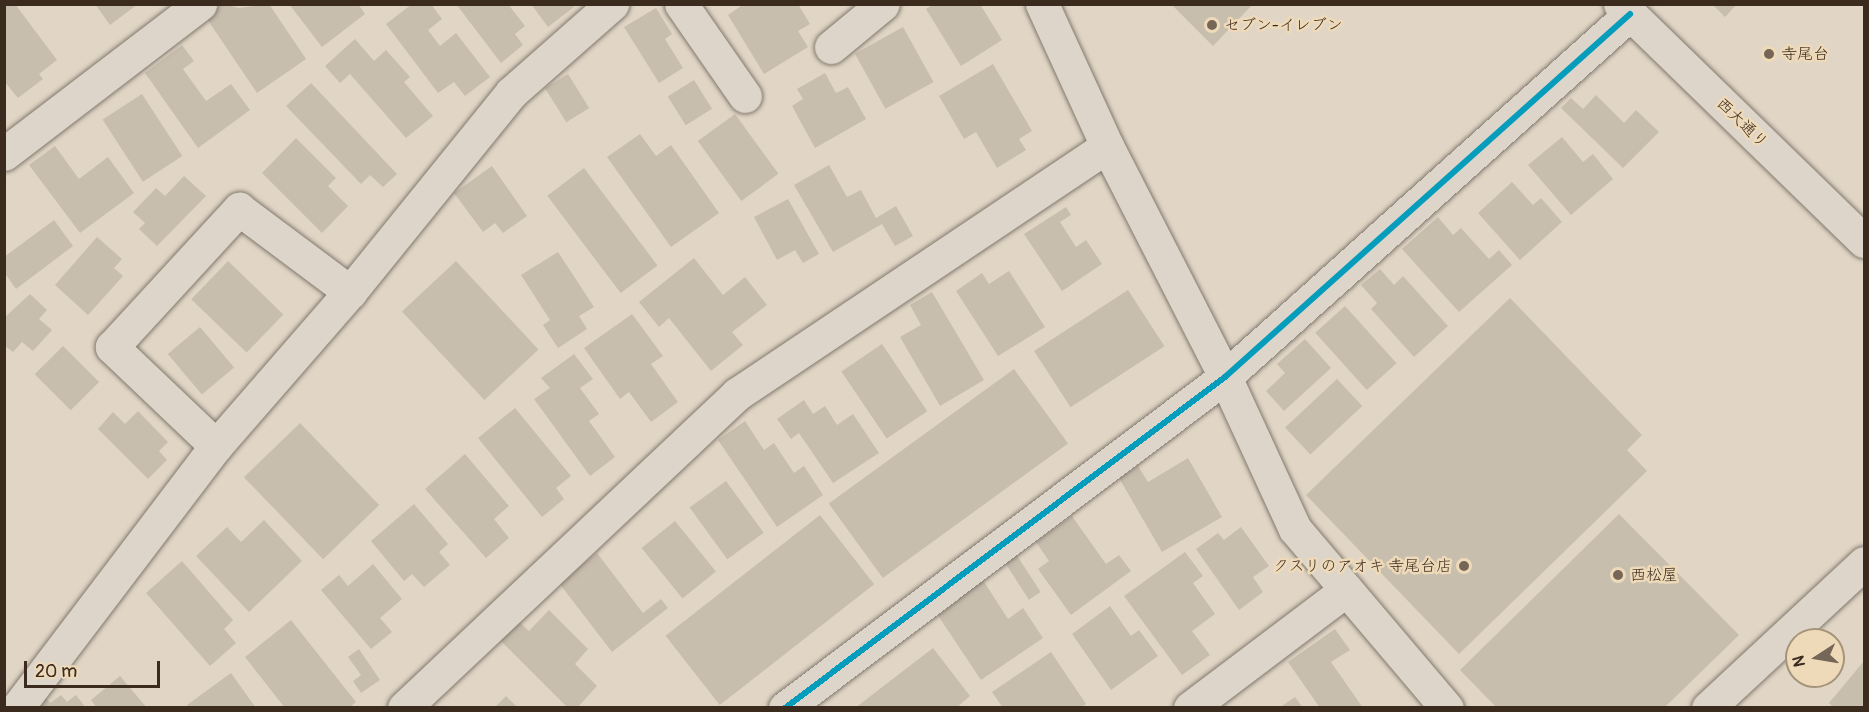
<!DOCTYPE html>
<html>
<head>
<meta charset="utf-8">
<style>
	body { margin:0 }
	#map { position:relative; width:1869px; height:712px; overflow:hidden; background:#e1d6c5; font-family:Pangolin,"Klee One",sans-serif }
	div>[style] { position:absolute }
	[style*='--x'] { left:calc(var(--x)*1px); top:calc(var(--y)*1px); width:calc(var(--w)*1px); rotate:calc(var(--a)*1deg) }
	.building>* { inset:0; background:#c8beae; transform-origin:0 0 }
	.roads { filter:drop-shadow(0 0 2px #81786e) drop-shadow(0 0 2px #81786e) }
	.minor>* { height:33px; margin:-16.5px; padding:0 16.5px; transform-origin:16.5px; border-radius:16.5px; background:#ddd5c9 }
	.bus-1>* { height:6px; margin:-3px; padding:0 3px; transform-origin:3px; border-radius:3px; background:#069cbc }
	.dots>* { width:16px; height:16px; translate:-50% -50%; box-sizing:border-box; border:3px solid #eedab8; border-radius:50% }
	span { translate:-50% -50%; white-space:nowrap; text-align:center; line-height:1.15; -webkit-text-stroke:5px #eedab8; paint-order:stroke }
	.poi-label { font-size:16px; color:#3b2a1e }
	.left { translate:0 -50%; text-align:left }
	.right { translate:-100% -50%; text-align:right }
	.street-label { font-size:16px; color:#3b2a1e }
	.frame { position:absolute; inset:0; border:6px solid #3b2a1e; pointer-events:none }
	.north { position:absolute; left:1785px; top:628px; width:60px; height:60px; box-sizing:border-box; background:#eedab8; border:2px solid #a6947a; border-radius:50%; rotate:258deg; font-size:16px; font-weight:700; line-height:24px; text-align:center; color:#3b2a1e }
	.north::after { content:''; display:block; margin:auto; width:21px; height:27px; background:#756658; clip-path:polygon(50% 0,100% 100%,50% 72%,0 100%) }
	.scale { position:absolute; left:24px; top:661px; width:136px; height:27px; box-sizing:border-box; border:3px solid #3b2a1e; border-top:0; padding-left:8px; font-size:18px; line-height:21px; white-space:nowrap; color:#3b2a1e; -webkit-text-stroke:4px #eedab8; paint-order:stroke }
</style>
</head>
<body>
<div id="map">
	<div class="building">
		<div style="clip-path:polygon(4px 4px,15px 4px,57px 60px,39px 74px,43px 79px,18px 98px,4px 81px)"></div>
		<div style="clip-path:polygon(95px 4px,138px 4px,110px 25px)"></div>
		<div style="clip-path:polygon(223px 4px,239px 8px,269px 4px,306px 59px,257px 93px,205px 16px)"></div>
		<div style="clip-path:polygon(289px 4px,358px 4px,365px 14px,322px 47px)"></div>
		<div style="clip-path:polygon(412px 4px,431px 4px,442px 19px,428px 30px,440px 46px,456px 33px,490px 77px,465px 96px,454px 82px,438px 93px,386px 24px)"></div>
		<div style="clip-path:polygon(456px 4px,508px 4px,525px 26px,515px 34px,523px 45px,501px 63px)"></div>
		<div style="clip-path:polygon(531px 4px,572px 4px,574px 7px,548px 27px)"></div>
		<div style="clip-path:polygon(744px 4px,798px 4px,810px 24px,798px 31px,808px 47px,764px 74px,728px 15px)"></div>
		<div style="clip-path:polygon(934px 4px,980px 4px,1002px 40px,961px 66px,926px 9px)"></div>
		<div style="clip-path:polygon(1171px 4px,1253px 4px,1213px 46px)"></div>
		<div style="clip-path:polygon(1712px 4px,1737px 4px,1725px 17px)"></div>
		<div style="clip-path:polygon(656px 8px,672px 34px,665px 39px,683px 68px,659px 83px,624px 27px)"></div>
		<div style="left:903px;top:27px;width:63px;height:55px;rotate:61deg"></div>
		<div style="clip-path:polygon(355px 39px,374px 61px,386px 50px,410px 77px,404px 82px,433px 116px,406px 138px,350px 74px,340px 83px,325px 66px)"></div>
		<div style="clip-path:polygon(182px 45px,194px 61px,183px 69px,206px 101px,231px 84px,250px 110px,198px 148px,145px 73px)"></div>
		<div style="clip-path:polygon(993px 64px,1032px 131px,1019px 139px,1026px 150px,997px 168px,976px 132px,964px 139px,939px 96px)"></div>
		<div style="clip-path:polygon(825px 73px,836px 93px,848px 87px,866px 119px,815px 148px,792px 106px,803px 99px,797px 89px)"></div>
		<div style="left:568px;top:74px;width:40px;height:27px;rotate:58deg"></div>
		<div style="left:694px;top:80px;width:34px;height:31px;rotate:58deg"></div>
		<div style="clip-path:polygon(311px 83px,397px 174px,383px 187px,370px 175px,361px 184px,286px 106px)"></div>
		<div style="left:142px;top:94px;width:74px;height:47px;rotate:57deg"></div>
		<div style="clip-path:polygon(1596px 95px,1624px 123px,1636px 110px,1659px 132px,1623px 168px,1561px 108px,1571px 98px,1583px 109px)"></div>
		<div style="left:735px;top:114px;width:74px;height:46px;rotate:54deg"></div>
		<div style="clip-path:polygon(640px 134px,656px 156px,671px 145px,719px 213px,671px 247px,607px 157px)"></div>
		<div style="clip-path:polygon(1562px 137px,1583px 162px,1593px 154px,1613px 179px,1571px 215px,1528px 165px)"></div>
		<div style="clip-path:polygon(296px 138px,336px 178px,328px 186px,348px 206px,322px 233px,262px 173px)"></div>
		<div style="clip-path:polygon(55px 146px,79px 179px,108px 157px,134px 193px,80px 233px,29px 165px)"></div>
		<div style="clip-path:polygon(829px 165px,847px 197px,861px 190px,876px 218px,896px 206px,913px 236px,895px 246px,882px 224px,833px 252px,794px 185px)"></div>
		<div style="clip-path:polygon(492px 166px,527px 216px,503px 233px,495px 223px,483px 232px,454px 193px)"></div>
		<div style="left:584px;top:168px;width:122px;height:46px;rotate:53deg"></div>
		<div style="clip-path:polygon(184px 176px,206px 196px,157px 246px,139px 229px,145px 223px,133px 212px,156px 188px,165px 196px)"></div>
		<div style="clip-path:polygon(1512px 182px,1533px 205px,1541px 198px,1562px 222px,1520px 260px,1478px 213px)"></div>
		<div style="clip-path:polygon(788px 199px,819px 254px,803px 263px,795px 250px,777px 260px,754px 217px)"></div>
		<div style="clip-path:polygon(1066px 207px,1071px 215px,1060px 222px,1076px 247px,1086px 240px,1102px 264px,1062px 291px,1024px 234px)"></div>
		<div style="clip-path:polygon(1438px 217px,1453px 235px,1461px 228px,1489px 259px,1499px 250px,1512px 265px,1459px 312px,1402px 249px)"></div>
		<div style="clip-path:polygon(54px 220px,73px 246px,16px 289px,4px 272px,4px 257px)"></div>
		<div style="clip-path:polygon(97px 237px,122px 259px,114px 268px,123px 276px,88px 315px,55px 285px)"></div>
		<div style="clip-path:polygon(558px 252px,594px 307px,579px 316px,587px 329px,558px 348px,543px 325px,550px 320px,521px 275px)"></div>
		<div style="clip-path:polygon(694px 258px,723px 295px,745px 277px,767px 305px,732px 332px,743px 345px,711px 371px,669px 318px,659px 327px,639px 302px)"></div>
		<div style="left:228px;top:261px;width:77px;height:53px;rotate:44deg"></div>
		<div style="left:456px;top:261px;width:121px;height:74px;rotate:47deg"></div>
		<div style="clip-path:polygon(1380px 269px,1394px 285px,1403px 276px,1448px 326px,1414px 357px,1371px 309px,1377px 303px,1361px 285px)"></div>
		<div style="clip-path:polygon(1009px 271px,1045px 327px,998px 356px,956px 291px,982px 273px,989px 284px)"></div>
		<div style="left:1128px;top:290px;width:67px;height:112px;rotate:57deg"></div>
		<div style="clip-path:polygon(932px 292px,984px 380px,940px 406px,900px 337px,921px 325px,910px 305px)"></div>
		<div style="clip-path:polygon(30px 294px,47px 310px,39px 319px,52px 330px,33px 351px,22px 342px,13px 352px,4px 345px,4px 318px)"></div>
		<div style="clip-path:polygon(1510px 298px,1642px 435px,1627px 450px,1647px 471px,1459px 654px,1306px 495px)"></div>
		<div style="left:1345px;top:306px;width:77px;height:40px;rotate:48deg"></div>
		<div style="clip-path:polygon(632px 314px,663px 356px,651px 364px,678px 402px,651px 422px,629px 392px,620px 399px,584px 348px)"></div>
		<div style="left:200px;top:327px;width:53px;height:42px;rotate:50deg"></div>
		<div style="clip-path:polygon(1305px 339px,1331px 368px,1284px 411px,1266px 391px,1285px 373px,1277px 364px)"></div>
		<div style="left:882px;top:344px;width:81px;height:49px;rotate:56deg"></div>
		<div style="left:63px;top:346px;width:51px;height:40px;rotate:45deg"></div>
		<div style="clip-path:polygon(574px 354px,593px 379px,580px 388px,599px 414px,589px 421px,615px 457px,590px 476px,534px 399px,550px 388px,541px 378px)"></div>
		<div style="left:1014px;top:369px;width:92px;height:229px;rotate:54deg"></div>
		<div style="left:1337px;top:379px;width:37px;height:71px;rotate:47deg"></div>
		<div style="clip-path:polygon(804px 400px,813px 414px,825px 406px,837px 425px,853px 414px,879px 453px,833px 483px,799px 433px,791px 439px,777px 419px)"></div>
		<div style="clip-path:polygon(515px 408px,571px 476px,556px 488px,564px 499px,542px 517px,478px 438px)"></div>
		<div style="clip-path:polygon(138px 411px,168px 442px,159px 451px,167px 460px,148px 479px,98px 429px,113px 412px,125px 424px)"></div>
		<div style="clip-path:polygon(745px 421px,764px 450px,774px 443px,794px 473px,804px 466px,823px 495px,777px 527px,718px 440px)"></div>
		<div style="left:300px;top:423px;width:114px;height:78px;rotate:46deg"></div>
		<div style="clip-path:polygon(465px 454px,509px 506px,494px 519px,509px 538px,486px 558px,425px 489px)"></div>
		<div style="clip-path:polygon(1188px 458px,1222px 517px,1162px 552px,1119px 478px,1138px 466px,1148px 482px)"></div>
		<div style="left:726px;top:481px;width:64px;height:45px;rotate:54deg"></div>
		<div style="clip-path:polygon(414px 504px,448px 544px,439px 552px,450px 565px,424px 587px,412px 574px,404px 581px,371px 541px)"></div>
		<div style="clip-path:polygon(1619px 514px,1739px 635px,1664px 708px,1497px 708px,1460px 670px)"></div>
		<div style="left:820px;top:515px;width:88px;height:196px;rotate:52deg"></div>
		<div style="clip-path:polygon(1072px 516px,1106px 564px,1119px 555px,1131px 571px,1071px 615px,1038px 569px,1049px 561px,1036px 542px)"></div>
		<div style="clip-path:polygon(264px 520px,302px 561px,249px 612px,196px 556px,227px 527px,241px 542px)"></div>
		<div style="left:675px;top:521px;width:65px;height:43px;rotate:51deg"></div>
		<div style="clip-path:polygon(1241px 527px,1269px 566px,1253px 577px,1263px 592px,1239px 610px,1196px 549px,1218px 533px,1224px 540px)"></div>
		<div style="left:1014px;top:551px;width:49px;height:14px;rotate:57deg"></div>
		<div style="clip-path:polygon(1185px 552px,1203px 576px,1193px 583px,1215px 614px,1192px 631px,1210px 655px,1182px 675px,1124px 596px)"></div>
		<div style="clip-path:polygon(597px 553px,643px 613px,661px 599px,668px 608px,612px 652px,559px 583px)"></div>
		<div style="clip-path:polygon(182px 561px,233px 620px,224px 629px,236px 643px,210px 666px,146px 593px)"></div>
		<div style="clip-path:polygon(373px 564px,402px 599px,380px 618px,392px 632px,371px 649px,321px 590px,339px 575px,348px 586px)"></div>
		<div style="clip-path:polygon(981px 577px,1008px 619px,1023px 608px,1043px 638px,981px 680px,933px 608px)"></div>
		<div style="clip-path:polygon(1110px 606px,1131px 636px,1139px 630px,1158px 656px,1111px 690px,1072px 634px)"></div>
		<div style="clip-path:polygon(549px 610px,588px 649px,575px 664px,597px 686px,577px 708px,568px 708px,499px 639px,517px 620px,529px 631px)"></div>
		<div style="clip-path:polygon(291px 620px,356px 702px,349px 708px,285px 708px,245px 657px)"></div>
		<div style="clip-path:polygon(1335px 629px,1350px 650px,1331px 662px,1363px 708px,1320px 708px,1288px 662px)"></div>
		<div style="clip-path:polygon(933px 648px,970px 696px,956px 708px,855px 708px)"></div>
		<div style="clip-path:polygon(359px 649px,380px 680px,361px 693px,353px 681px,361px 675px,348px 657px)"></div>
		<div style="clip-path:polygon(1051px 652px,1086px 704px,1080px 708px,1003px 708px,992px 692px)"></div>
		<div style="clip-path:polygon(1864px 661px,1864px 708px,1834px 708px,1829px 703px)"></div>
		<div style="clip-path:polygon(231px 673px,256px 708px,189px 708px,187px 705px)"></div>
		<div style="clip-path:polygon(120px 676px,147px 708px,97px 708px,91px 700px)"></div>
		<div style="clip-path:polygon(61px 695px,67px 702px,76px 695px,86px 708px,35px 708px,46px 698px,50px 703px)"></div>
		<div style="clip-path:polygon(506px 696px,518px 708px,494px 708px)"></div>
		<div style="clip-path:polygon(1295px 697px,1303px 708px,1279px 708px)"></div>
	</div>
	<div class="roads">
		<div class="minor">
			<div style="--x:681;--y:4;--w:112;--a:55.2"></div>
			<div style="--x:1042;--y:4;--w:156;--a:65.4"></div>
			<div style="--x:1107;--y:146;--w:259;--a:62.9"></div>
			<div style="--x:1225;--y:377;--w:167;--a:65.3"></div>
			<div style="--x:1295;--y:529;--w:235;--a:49.7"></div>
			<div style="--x:1620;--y:4;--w:340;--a:44.2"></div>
			<div style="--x:831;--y:47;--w:67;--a:-39.6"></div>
			<div style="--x:4;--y:154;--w:247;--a:-37.4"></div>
			<div style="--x:216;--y:446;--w:144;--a:-136.4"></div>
			<div style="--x:112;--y:347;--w:188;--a:-47.4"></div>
			<div style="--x:239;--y:209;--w:139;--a:36.8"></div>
			<div style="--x:17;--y:708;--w:329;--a:-52.8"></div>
			<div style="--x:216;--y:446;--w:204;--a:-49"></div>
			<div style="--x:350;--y:292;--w:256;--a:-51"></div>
			<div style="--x:511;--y:93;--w:135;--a:-41.4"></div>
			<div style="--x:404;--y:708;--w:458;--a:-43.3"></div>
			<div style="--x:737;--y:394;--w:445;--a:-33.8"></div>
			<div style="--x:785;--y:708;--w:551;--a:-36.95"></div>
			<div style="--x:1225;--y:377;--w:544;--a:-41.87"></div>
			<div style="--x:1190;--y:708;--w:196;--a:-37.1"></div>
			<div style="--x:1708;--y:708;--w:213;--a:-42.9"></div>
		</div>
	</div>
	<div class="bus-1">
		<div style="--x:785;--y:708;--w:551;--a:-36.95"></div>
		<div style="--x:1225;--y:377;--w:544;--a:-41.87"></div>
	</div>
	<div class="dots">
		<div style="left:1212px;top:25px;background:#756658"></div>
		<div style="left:1769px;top:54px;background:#756658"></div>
		<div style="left:1464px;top:566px;background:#756658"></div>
		<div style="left:1618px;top:575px;background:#756658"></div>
	</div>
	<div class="poi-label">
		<span class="left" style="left:1224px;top:25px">セブン-イレブン</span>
		<span class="left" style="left:1781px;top:54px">寺尾台</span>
		<span class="right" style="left:1452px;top:566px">クスリのアオキ 寺尾台店</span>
		<span class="left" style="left:1630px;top:575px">西松屋</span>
	</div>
	<div class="street-label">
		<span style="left:1742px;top:123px;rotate:44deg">西大通り</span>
	</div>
	<div class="frame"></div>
	<div class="north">N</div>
	<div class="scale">20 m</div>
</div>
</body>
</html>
